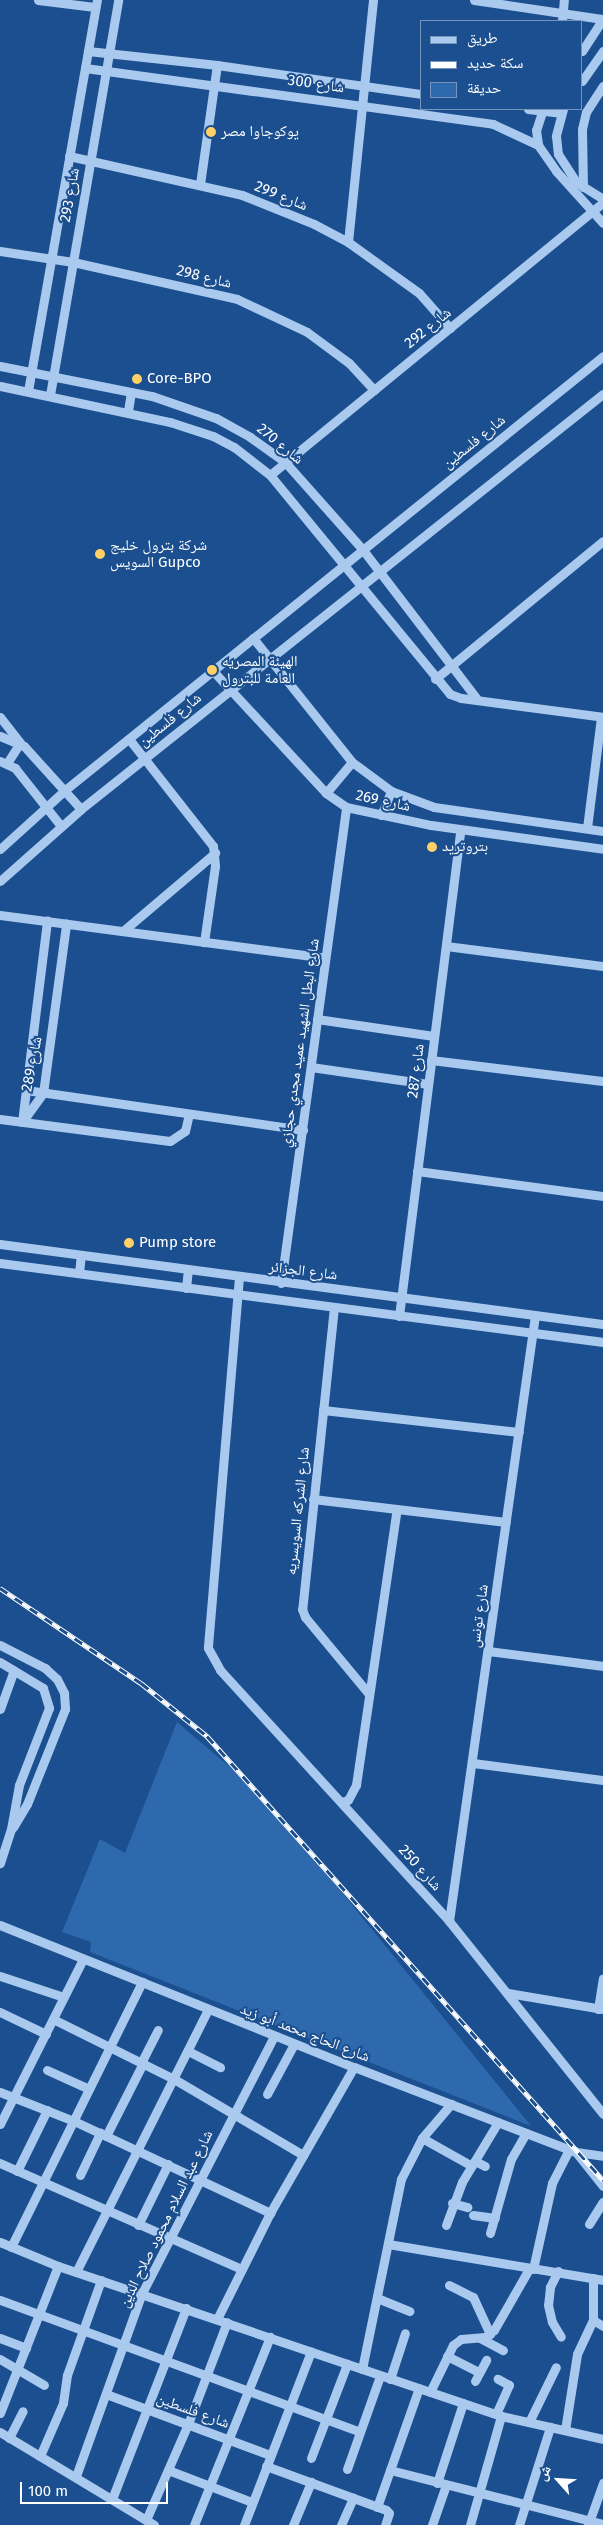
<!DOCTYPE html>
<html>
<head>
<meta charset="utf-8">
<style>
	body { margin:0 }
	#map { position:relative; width:603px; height:2525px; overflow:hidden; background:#1b4f8f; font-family:"Fira Sans","Noto Naskh Arabic",sans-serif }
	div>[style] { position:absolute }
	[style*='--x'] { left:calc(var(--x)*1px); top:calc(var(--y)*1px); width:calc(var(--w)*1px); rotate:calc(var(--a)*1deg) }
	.green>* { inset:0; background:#2e69ad }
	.minor>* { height:9px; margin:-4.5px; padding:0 4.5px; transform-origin:4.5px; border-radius:4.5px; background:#a9c9ee }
	.rail>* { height:5px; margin-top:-2.5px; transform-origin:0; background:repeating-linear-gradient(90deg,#1b4f8f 0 9px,#fff 0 18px); box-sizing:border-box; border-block:1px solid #fff }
	.dots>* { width:14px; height:14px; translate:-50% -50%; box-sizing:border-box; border:2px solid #1b4f8f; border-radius:50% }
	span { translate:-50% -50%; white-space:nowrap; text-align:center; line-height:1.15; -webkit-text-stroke:4px #1b4f8f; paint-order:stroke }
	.street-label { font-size:15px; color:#fff }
	.poi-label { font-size:15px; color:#fff }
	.left { translate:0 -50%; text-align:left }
	.legend { position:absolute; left:420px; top:20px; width:162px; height:90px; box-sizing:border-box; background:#1b4f8f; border:1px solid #7695bc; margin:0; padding:6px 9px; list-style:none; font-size:15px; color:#fff }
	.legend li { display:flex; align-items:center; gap:10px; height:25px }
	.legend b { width:25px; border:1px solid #7695bc }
	.north { position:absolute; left:533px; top:2455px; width:50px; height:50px; -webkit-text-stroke:4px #1b4f8f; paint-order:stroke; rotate:296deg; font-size:14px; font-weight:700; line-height:20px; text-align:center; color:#fff }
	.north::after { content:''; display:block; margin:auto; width:18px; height:22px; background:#fff; clip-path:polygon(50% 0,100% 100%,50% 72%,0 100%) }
	.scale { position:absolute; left:20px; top:2482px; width:148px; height:22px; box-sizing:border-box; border:2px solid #fff; border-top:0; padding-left:6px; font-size:15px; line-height:18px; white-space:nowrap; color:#fff; -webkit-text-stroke:4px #1b4f8f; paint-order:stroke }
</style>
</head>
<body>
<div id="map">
	<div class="green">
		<div style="clip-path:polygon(177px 1722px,265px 1797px,531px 2126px,90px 1952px,91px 1942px,62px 1932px,100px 1839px,125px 1853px)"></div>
	</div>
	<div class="minor">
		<div style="--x:38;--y:0;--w:57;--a:7"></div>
		<div style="--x:474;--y:0;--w:130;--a:8.4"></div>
		<div style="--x:562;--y:21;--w:21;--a:-85"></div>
		<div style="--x:88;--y:51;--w:130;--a:6.2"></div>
		<div style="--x:217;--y:65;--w:207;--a:8.1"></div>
		<div style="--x:582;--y:51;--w:38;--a:-57"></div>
		<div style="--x:85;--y:68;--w:412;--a:7.8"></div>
		<div style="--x:493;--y:124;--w:50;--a:25"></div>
		<div style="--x:582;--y:81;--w:37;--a:-55"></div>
		<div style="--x:528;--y:109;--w:32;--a:7"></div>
		<div style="--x:543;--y:109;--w:22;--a:108"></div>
		<div style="--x:536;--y:130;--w:15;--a:82"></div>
		<div style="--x:538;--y:145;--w:32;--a:55"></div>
		<div style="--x:556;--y:171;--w:70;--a:47.9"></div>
		<div style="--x:563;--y:109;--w:28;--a:105"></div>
		<div style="--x:556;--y:136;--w:18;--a:84"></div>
		<div style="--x:558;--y:154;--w:33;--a:57"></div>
		<div style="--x:576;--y:182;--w:32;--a:32"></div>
		<div style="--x:69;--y:156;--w:177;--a:12.7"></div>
		<div style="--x:242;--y:195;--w:78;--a:21.9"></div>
		<div style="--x:314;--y:224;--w:38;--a:28"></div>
		<div style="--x:348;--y:242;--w:87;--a:35.7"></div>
		<div style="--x:419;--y:293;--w:47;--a:48.5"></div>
		<div style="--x:200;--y:184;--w:120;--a:-81.9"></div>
		<div style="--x:583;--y:187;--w:58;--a:-91"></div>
		<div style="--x:582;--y:129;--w:17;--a:-77"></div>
		<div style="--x:586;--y:112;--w:31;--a:-57"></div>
		<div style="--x:348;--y:242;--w:243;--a:-84.1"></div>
		<div style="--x:0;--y:251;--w:74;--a:8.6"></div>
		<div style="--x:73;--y:262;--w:168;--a:12.7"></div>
		<div style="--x:237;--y:299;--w:77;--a:25.2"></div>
		<div style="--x:307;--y:332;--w:52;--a:36.4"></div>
		<div style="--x:349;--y:363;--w:37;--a:47"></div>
		<div style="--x:0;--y:366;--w:155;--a:11.2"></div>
		<div style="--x:152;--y:396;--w:68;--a:19"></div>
		<div style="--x:216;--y:418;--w:39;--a:29"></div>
		<div style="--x:250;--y:437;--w:43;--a:35.5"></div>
		<div style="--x:285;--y:462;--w:118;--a:48.4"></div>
		<div style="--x:363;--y:550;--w:186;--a:52.6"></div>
		<div style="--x:0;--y:386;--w:174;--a:12"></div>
		<div style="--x:170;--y:422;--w:45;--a:18"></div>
		<div style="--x:213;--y:436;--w:24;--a:28"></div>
		<div style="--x:234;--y:447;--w:46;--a:37.9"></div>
		<div style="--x:270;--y:475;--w:283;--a:50.6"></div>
		<div style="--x:450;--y:694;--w:12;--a:20"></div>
		<div style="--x:461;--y:698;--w:143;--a:7.6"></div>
		<div style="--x:28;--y:391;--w:397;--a:-80"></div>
		<div style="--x:50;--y:395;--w:401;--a:-80.2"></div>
		<div style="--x:128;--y:411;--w:19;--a:-81"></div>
		<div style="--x:270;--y:475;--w:431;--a:-39.3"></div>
		<div style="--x:253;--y:638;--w:159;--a:51.4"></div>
		<div style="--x:352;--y:762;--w:49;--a:36.6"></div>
		<div style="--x:391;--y:791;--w:46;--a:20.4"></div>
		<div style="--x:434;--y:807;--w:171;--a:8.1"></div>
		<div style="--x:213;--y:671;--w:166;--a:47.2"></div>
		<div style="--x:326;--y:793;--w:24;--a:35"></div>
		<div style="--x:346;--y:807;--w:87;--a:12"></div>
		<div style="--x:431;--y:825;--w:174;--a:7.9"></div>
		<div style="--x:435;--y:679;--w:217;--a:-39.4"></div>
		<div style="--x:0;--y:717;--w:33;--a:52"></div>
		<div style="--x:20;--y:743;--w:24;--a:123"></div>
		<div style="--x:0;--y:736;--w:26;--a:23"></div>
		<div style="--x:24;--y:746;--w:85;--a:47.9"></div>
		<div style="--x:129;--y:739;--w:136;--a:51.9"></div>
		<div style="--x:213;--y:846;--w:20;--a:84"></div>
		<div style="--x:215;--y:866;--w:77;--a:98.2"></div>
		<div style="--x:0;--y:761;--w:17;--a:25"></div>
		<div style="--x:15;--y:768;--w:74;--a:51.6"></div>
		<div style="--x:326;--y:793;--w:40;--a:-50"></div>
		<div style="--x:381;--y:815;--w:26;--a:-67"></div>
		<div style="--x:587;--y:828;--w:112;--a:-82.8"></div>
		<div style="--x:0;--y:849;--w:88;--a:-42.2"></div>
		<div style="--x:65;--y:790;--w:691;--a:-38.89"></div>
		<div style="--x:0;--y:881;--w:108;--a:-41.6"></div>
		<div style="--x:81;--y:809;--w:667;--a:-38.49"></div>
		<div style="--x:0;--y:915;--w:328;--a:7.5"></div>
		<div style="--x:123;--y:931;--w:121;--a:-40.3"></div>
		<div style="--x:446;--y:946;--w:158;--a:7.3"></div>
		<div style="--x:317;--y:1019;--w:118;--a:8.3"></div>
		<div style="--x:431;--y:1060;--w:173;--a:7"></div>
		<div style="--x:311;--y:1067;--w:118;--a:8.3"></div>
		<div style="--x:26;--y:1090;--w:280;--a:8.2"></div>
		<div style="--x:0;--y:1119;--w:171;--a:7.4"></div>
		<div style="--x:170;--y:1141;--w:18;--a:-34"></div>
		<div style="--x:185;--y:1131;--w:17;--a:-77"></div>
		<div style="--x:22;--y:1122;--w:36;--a:-54"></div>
		<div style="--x:43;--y:1093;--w:171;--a:-82.2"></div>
		<div style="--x:22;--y:1122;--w:203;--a:-82.9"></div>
		<div style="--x:417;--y:1171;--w:188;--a:7.7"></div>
		<div style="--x:0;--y:1244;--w:608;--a:7.56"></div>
		<div style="--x:0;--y:1263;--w:608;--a:7.46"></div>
		<div style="--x:79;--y:1273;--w:18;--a:-84"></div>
		<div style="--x:239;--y:1277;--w:372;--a:94.8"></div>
		<div style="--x:208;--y:1648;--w:25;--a:61"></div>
		<div style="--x:220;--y:1670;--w:340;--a:47.6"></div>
		<div style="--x:449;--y:1921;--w:247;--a:51.4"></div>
		<div style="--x:281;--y:1283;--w:480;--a:-82.2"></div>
		<div style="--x:186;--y:1288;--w:19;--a:-84"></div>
		<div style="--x:334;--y:1307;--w:304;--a:96"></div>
		<div style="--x:302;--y:1609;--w:9;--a:69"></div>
		<div style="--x:305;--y:1617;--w:100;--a:50.3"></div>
		<div style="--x:399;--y:1316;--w:490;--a:-82.8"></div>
		<div style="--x:323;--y:1410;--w:197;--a:6.4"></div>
		<div style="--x:313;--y:1499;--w:194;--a:6.8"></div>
		<div style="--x:0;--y:1645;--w:51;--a:27.1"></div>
		<div style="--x:45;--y:1668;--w:16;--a:43"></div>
		<div style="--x:57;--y:1679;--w:16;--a:63"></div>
		<div style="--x:64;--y:1693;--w:16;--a:86"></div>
		<div style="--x:65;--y:1709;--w:102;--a:111.8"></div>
		<div style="--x:27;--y:1804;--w:27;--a:121"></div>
		<div style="--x:488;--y:1651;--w:116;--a:7.4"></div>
		<div style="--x:0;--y:1662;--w:50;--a:31.2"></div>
		<div style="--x:43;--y:1688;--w:21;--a:73"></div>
		<div style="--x:49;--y:1708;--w:83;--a:111.3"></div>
		<div style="--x:19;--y:1785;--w:45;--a:100.3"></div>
		<div style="--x:11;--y:1829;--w:36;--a:108"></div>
		<div style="--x:0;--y:1709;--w:41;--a:-70.3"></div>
		<div style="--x:473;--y:1763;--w:131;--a:7.5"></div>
		<div style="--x:341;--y:1802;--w:7;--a:-16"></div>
		<div style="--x:348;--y:1800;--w:17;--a:-62"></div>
		<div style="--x:356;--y:1785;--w:279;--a:-81.6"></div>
		<div style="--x:449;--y:1921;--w:612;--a:-81.92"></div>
		<div style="--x:0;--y:1925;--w:381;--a:21.9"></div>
		<div style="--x:354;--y:2067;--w:238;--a:21"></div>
		<div style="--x:576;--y:2152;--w:27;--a:8"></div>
		<div style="--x:0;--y:1976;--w:67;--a:18.2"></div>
		<div style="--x:508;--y:1993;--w:96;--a:9.6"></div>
		<div style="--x:598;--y:2009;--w:31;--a:-81"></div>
		<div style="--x:0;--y:2012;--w:51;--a:25.6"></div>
		<div style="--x:53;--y:2019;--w:135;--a:26.4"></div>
		<div style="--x:174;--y:2079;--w:150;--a:30.5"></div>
		<div style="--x:188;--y:2051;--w:36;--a:27"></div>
		<div style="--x:141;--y:2063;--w:37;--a:-63"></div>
		<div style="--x:47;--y:2070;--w:46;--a:24.3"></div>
		<div style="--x:0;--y:2092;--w:79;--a:21.4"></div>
		<div style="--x:74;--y:2121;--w:217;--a:25.1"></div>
		<div style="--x:267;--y:2094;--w:57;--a:-61.6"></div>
		<div style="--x:0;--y:2124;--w:185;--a:-63.3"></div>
		<div style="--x:106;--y:2136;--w:82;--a:-63.1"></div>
		<div style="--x:422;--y:2138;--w:57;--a:29.2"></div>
		<div style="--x:575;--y:2151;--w:45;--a:51.3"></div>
		<div style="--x:475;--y:2161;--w:11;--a:27"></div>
		<div style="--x:0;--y:2163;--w:264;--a:23.7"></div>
		<div style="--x:17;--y:2171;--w:68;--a:-63.8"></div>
		<div style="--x:80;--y:2175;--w:47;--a:-64.5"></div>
		<div style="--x:452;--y:2203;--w:16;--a:15"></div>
		<div style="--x:473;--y:2215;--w:22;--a:8"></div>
		<div style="--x:589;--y:2224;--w:26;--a:-58"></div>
		<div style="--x:138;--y:2225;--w:68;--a:-63.8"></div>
		<div style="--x:446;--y:2225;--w:46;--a:-69.6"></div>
		<div style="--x:462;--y:2182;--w:70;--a:-59"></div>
		<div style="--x:490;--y:2233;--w:77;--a:-74.2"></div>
		<div style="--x:511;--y:2159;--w:30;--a:-60"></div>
		<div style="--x:0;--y:2242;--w:63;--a:22.5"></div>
		<div style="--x:58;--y:2266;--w:468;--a:18.7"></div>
		<div style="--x:501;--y:2416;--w:105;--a:12.7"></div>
		<div style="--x:388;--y:2244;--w:218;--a:9.5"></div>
		<div style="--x:11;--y:2247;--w:296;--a:-63.7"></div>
		<div style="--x:533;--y:2269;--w:88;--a:-77.5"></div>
		<div style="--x:552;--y:2183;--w:38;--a:-63"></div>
		<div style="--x:558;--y:2271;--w:18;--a:117"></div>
		<div style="--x:550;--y:2287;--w:18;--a:96"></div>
		<div style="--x:548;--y:2305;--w:17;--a:77"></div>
		<div style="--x:552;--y:2322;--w:17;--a:59"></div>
		<div style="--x:76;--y:2272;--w:294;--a:-63.3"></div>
		<div style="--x:449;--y:2285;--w:27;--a:27"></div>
		<div style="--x:473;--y:2297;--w:41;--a:65.3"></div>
		<div style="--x:377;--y:2298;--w:35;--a:22"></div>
		<div style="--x:0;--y:2300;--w:383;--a:20.1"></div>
		<div style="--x:217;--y:2319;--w:119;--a:-63.4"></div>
		<div style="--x:270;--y:2213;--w:168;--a:-60.1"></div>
		<div style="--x:593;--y:2320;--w:12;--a:31"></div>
		<div style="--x:0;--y:2338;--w:28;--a:21"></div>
		<div style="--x:480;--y:2338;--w:26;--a:28"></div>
		<div style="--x:447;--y:2356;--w:36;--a:27"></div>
		<div style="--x:0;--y:2359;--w:51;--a:30.6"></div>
		<div style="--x:362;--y:2369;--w:194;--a:-78.4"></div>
		<div style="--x:401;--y:2179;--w:46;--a:-62.9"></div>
		<div style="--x:422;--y:2138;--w:45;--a:-49.5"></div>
		<div style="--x:390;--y:2379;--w:48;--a:-71.9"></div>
		<div style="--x:475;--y:2381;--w:24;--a:-62"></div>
		<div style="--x:430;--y:2392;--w:52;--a:-63.9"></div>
		<div style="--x:453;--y:2345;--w:10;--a:-37"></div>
		<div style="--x:461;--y:2339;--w:24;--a:-5"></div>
		<div style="--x:485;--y:2337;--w:11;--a:-38"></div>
		<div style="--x:494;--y:2330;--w:70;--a:-60.2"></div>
		<div style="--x:106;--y:2394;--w:175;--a:20.4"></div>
		<div style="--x:0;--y:2413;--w:158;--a:-68.5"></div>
		<div style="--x:496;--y:2414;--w:32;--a:-66"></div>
		<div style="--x:509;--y:2385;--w:13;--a:-151"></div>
		<div style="--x:529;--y:2422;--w:61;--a:-63.9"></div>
		<div style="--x:565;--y:2430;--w:77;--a:-81"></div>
		<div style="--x:577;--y:2354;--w:38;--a:-65"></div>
		<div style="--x:593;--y:2320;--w:42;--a:-90"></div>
		<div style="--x:0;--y:2432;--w:180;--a:31.1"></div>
		<div style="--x:9;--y:2438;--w:30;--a:-63"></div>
		<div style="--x:40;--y:2456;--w:58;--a:-66.5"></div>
		<div style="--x:63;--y:2403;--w:28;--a:-82"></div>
		<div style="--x:67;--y:2375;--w:101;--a:-70.3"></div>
		<div style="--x:311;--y:2458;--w:101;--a:-69"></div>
		<div style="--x:266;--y:2466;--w:128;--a:20.1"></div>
		<div style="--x:386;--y:2510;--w:4;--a:45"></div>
		<div style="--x:389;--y:2513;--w:13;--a:108"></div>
		<div style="--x:347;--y:2469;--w:99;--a:-70.5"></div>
		<div style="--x:168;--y:2470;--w:90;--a:20.9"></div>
		<div style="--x:390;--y:2470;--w:220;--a:14.2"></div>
		<div style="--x:76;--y:2476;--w:195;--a:-70.2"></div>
		<div style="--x:142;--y:2293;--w:289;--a:-62.8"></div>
		<div style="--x:437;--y:2483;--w:84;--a:-72"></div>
		<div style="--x:112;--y:2499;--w:205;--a:-68.8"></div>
		<div style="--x:377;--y:2507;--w:126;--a:-70.6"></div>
		<div style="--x:146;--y:2520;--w:105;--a:-66.4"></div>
		<div style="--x:188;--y:2424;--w:109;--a:-69.1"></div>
		<div style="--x:194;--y:2525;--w:203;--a:-68"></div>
		<div style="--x:244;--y:2525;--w:186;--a:-68.9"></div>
		<div style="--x:293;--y:2525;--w:47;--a:-67.3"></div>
		<div style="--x:341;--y:2525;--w:30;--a:-66"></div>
		<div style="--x:432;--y:2525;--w:42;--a:-70.7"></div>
		<div style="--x:470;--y:2525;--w:113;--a:-74.1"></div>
		<div style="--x:519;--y:2525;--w:103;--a:-72.4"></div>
		<div style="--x:588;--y:2525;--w:45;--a:-70.3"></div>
	</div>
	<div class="rail">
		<div style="--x:0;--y:1588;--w:170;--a:34"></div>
		<div style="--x:141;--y:1683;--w:85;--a:38.8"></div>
		<div style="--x:207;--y:1736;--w:595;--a:48.27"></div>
	</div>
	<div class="dots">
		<div style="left:211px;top:132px;background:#ffd166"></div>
		<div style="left:137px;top:379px;background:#ffd166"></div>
		<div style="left:100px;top:554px;background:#ffd166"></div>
		<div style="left:212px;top:670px;background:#ffd166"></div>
		<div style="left:432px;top:847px;background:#ffd166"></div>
		<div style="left:129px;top:1243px;background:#ffd166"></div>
	</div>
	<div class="street-label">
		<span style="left:316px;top:84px;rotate:8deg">شارع 300</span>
		<span style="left:70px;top:195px;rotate:-80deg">شارع 293</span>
		<span style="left:281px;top:196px;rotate:22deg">شارع 299</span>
		<span style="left:204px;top:277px;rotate:14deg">شارع 298</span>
		<span style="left:428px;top:328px;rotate:-39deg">شارع 292</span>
		<span style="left:474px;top:442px;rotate:-39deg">شارع فلسطين</span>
		<span style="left:280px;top:444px;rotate:39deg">شارع 270</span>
		<span style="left:170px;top:720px;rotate:-39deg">شارع فلسطين</span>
		<span style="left:383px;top:801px;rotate:12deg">شارع 269</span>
		<span style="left:300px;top:1043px;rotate:-82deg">شارع البطل الشهيد عميد مجدي حجازي</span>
		<span style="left:32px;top:1064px;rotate:-79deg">شارع 289</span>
		<span style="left:416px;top:1071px;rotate:-83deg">شارع 287</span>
		<span style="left:303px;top:1271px;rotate:7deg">شارع الجزائر</span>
		<span style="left:298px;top:1511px;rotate:-84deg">شارع الشركه السويسريه</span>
		<span style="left:479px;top:1616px;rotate:-82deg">شارع تونس</span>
		<span style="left:420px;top:1868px;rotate:48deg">شارع 250</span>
		<span style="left:305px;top:2033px;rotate:21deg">شارع الحاج محمد أبو زيد</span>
		<span style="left:166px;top:2219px;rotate:-64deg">شارع عبد السلام محمود صلاح الدين</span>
		<span style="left:193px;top:2411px;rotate:20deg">شارع فلسطين</span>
	</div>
	<div class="poi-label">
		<span class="left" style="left:221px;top:132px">يوكوجاوا مصر</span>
		<span class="left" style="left:147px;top:379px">Core-BPO</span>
		<span class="left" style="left:110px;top:554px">شركة بترول خليج<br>السويس Gupco</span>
		<span class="left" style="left:222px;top:670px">الهيئة المصريه<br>العامة للبترول</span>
		<span class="left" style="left:442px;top:847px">بتروتريد</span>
		<span class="left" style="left:139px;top:1243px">Pump store</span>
	</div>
	<ul class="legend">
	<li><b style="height:6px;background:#a9c9ee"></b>طريق</li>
	<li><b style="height:6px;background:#fff"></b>سكة حديد</li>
	<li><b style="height:14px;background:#2e69ad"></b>حديقة</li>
	</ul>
	<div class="north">ش</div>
	<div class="scale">100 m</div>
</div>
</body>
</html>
